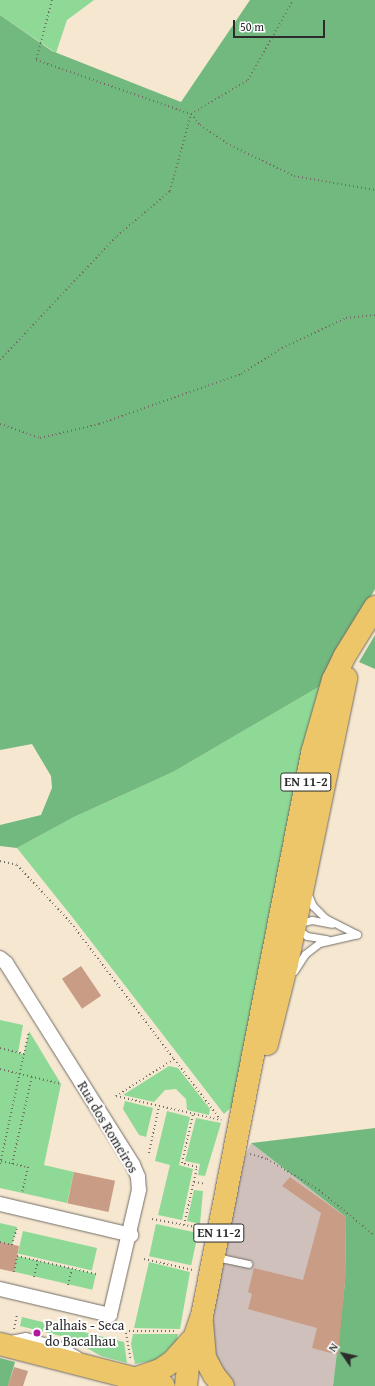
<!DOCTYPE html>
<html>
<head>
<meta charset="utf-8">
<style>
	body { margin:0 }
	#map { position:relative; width:375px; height:1386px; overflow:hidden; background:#f6e7d1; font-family:"Gentium Book Plus",serif }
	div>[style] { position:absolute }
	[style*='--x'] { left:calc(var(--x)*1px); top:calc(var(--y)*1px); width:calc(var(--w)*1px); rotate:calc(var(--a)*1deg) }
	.industrial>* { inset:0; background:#cfc0bb }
	.green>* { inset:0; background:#8ed996; transform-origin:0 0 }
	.forest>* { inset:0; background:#72b97f }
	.building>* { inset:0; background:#c99c86; transform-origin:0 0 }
	.path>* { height:2px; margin-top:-1px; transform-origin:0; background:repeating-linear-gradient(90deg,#726d65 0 1px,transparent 0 4px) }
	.roads { filter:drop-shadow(0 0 1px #726d65) drop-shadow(0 0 1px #726d65) }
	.lane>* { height:7px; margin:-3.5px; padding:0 3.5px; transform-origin:3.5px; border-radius:3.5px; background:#fff }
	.street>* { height:14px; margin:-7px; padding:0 7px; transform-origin:7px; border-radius:7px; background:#fff }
	.primary>* { height:22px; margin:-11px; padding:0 11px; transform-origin:11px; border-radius:11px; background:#ecc669 }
	.dots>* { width:11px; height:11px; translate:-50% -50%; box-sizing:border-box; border:2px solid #fff; border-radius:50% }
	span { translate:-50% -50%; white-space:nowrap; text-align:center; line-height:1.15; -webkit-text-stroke:4px #fff; paint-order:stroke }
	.shield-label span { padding:1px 3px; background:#fff; border:1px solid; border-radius:3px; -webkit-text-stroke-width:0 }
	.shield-label { font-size:13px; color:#2b2b2b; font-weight:700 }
	.street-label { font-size:14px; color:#2b2b2b }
	.poi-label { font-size:14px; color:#2b2b2b }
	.left { translate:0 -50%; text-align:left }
	.north { position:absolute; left:323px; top:1334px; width:40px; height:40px; -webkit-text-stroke:3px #fff; paint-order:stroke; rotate:304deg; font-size:11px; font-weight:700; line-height:16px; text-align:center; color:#2b2b2b }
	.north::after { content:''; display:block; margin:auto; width:14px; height:18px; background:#2b2b2b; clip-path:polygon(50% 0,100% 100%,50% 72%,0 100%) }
	.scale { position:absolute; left:233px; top:20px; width:92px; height:18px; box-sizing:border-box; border:2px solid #2b2b2b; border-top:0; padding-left:5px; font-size:12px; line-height:14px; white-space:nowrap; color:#2b2b2b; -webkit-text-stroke:3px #fff; paint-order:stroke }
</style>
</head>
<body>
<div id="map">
	<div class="industrial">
		<div style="clip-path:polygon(251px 1143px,346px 1217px,345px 1282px,333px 1386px,232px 1386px,228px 1384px,209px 1339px,241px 1166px)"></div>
	</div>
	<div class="green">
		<div style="clip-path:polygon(0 0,94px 0,67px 20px,56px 53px,0 15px)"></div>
		<div style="clip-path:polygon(322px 685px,234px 1105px,224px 1114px,73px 918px,17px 848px,74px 817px,173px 772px)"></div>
		<div style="clip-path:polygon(0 1020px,23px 1025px,18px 1053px,24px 1054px,29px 1031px,61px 1084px,44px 1165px,74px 1172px,67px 1203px,0 1188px)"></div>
		<div style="clip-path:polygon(169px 1066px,178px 1068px,210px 1109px,209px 1115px,187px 1110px,186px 1099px,176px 1089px,165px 1090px,154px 1102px,123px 1095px)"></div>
		<div style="clip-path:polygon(125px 1101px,153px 1108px,146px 1137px,139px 1135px,123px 1109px)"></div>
		<div style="clip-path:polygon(167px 1111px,190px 1117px,179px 1165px,193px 1169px,182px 1220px,158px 1215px,170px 1165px,155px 1161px)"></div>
		<div style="clip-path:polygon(196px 1118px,221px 1123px,205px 1176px,198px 1175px,200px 1164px,185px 1161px)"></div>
		<div style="clip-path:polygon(194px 1190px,203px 1191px,200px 1224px,187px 1221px)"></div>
		<div style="clip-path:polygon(0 1223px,17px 1227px,12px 1245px,0 1242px)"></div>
		<div style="left:156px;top:1224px;width:43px;height:33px;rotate:12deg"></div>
		<div style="left:23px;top:1231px;width:76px;height:23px;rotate:13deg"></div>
		<div style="left:17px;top:1256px;width:81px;height:16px;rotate:13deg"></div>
		<div style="clip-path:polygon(149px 1262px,190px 1272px,180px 1329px,134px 1328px)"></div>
		<div style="clip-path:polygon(22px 1317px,124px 1342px,127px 1363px,101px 1356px,69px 1338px,20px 1326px)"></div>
		<div style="clip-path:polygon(133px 1334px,178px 1334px,177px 1341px,157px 1360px,135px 1364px,131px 1344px)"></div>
	</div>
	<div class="forest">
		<div style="clip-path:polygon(250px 0,375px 0,375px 589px,322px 685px,173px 772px,74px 817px,17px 848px,0 846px,0 825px,41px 815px,52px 788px,51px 776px,32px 744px,0 750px,0 15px,52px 51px,181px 102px)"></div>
		<div style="clip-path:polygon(375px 635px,375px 669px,359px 662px)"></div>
		<div style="clip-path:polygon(375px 1128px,375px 1386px,333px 1386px,345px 1282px,346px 1217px,251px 1143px)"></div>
		<div style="clip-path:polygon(0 1358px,15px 1362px,8px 1386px,0 1386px)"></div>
	</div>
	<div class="building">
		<div style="left:81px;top:966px;width:36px;height:23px;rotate:56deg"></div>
		<div style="left:74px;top:1172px;width:42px;height:32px;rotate:12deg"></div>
		<div style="clip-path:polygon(290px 1177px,346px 1217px,345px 1282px,338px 1355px,312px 1348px,317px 1328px,248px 1309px,252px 1294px,248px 1292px,254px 1268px,303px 1280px,321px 1213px,282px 1186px)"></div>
		<div style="clip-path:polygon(0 1242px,19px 1246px,14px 1272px,0 1269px)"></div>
		<div style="clip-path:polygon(14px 1367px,28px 1371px,23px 1386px,8px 1386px)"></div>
	</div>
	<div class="path">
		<div style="--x:52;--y:0;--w:62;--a:104.9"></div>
		<div style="--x:36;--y:60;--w:164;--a:19.2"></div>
		<div style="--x:191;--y:114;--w:14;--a:51"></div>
		<div style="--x:200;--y:125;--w:36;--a:34"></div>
		<div style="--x:230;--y:145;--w:71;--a:25.8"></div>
		<div style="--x:294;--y:176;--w:82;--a:9.8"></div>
		<div style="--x:0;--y:360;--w:170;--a:-46.7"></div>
		<div style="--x:117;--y:236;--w:70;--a:-40.3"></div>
		<div style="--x:170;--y:191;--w:80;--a:-74.7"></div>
		<div style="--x:191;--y:114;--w:66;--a:-30.8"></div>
		<div style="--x:248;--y:80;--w:92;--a:-60.6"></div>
		<div style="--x:0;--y:424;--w:42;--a:19.3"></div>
		<div style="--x:40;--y:438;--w:61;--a:-13.3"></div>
		<div style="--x:99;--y:424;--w:151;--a:-19.4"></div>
		<div style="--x:241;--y:374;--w:49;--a:-32.4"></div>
		<div style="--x:282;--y:348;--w:71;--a:-25.1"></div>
		<div style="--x:346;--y:318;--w:29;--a:-6"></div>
		<div style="--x:0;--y:861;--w:17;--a:13"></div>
		<div style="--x:17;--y:865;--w:79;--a:47"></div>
		<div style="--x:71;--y:923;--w:171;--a:52.9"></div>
		<div style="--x:174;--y:1059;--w:69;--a:147.5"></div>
		<div style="--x:116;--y:1096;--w:108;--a:12.9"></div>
		<div style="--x:0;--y:1048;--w:25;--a:14"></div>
		<div style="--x:174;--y:1059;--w:76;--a:52.5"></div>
		<div style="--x:0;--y:1069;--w:63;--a:13.8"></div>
		<div style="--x:149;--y:1153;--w:48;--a:-78"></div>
		<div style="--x:250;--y:1154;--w:18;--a:16"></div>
		<div style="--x:267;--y:1159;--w:61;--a:30.8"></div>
		<div style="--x:319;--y:1190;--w:72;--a:39.4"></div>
		<div style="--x:1;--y:1161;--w:28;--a:13"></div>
		<div style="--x:28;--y:1167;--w:27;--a:103"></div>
		<div style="--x:0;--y:1164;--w:136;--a:-77.7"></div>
		<div style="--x:12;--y:1164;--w:90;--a:-77.2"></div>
		<div style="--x:194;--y:1182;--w:12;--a:9"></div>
		<div style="--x:152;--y:1219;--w:50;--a:10.4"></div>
		<div style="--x:184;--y:1225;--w:59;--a:-77.4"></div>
		<div style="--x:197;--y:1167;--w:16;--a:-165"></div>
		<div style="--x:182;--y:1163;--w:50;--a:-77.3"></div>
		<div style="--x:0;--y:1242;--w:12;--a:14"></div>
		<div style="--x:12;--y:1245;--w:19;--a:-74"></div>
		<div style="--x:144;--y:1259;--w:50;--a:12.7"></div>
		<div style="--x:14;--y:1272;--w:16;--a:-79"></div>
		<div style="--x:17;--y:1256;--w:81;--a:12.8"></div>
		<div style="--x:34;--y:1277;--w:16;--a:-76"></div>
		<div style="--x:68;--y:1285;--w:16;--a:-76"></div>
		<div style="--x:14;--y:1329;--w:14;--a:-78"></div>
		<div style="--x:129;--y:1331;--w:47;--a:0"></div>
		<div style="--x:126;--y:1333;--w:27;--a:80"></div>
	</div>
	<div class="roads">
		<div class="lane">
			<div style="--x:308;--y:895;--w:12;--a:66"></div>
			<div style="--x:313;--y:906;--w:17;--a:45"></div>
			<div style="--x:325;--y:918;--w:36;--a:27"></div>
			<div style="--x:299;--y:923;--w:13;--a:-13"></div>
			<div style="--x:312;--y:920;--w:20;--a:11"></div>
			<div style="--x:297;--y:929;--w:12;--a:35"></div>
			<div style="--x:307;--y:936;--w:20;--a:9"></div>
			<div style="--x:294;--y:971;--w:20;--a:-57"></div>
			<div style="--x:305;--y:954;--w:18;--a:-38"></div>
			<div style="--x:319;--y:943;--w:39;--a:-13"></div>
			<div style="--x:216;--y:1257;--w:33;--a:12"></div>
			<div style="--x:10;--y:1339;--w:15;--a:-11"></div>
			<div style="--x:25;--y:1336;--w:38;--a:15"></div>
			<div style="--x:62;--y:1346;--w:18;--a:29"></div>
		</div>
		<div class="street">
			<div style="--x:0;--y:958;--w:8;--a:40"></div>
			<div style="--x:6;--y:963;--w:239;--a:57.8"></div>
			<div style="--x:133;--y:1165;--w:13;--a:67"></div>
			<div style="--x:138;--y:1177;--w:13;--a:86"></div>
			<div style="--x:139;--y:1190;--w:128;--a:103.1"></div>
			<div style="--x:110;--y:1315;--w:113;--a:-166.7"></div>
			<div style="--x:0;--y:1204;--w:135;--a:13.3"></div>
		</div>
		<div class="primary">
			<div style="--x:267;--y:1044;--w:82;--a:-76"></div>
			<div style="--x:287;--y:964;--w:292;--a:-78.3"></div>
			<div style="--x:202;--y:1323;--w:35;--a:85"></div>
			<div style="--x:205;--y:1358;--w:19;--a:62"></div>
			<div style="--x:214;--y:1375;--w:14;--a:51"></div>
			<div style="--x:0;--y:1344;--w:169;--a:14.4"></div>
			<div style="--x:134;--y:1379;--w:28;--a:-19"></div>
			<div style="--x:160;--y:1370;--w:14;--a:-34"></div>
			<div style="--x:172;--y:1362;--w:28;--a:-48"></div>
			<div style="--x:186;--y:1386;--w:36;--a:-84"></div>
			<div style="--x:190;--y:1350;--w:36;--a:-71"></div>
			<div style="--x:202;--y:1316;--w:574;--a:-78.94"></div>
			<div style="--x:312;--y:753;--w:76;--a:-74"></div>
			<div style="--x:333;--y:680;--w:25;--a:-64"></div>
			<div style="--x:344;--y:657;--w:59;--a:-58.2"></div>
		</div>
	</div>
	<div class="dots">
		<div style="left:37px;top:1333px;background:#b5179e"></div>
	</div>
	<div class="shield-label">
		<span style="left:306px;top:782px">EN 11-2</span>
		<span style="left:219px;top:1233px">EN 11-2</span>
	</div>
	<div class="street-label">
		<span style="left:108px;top:1127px;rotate:59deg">Rua dos Romeiros</span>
	</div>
	<div class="poi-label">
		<span class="left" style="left:45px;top:1333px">Palhais - Seca<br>do Bacalhau</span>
	</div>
	<div class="north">N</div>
	<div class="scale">50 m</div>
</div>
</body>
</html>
